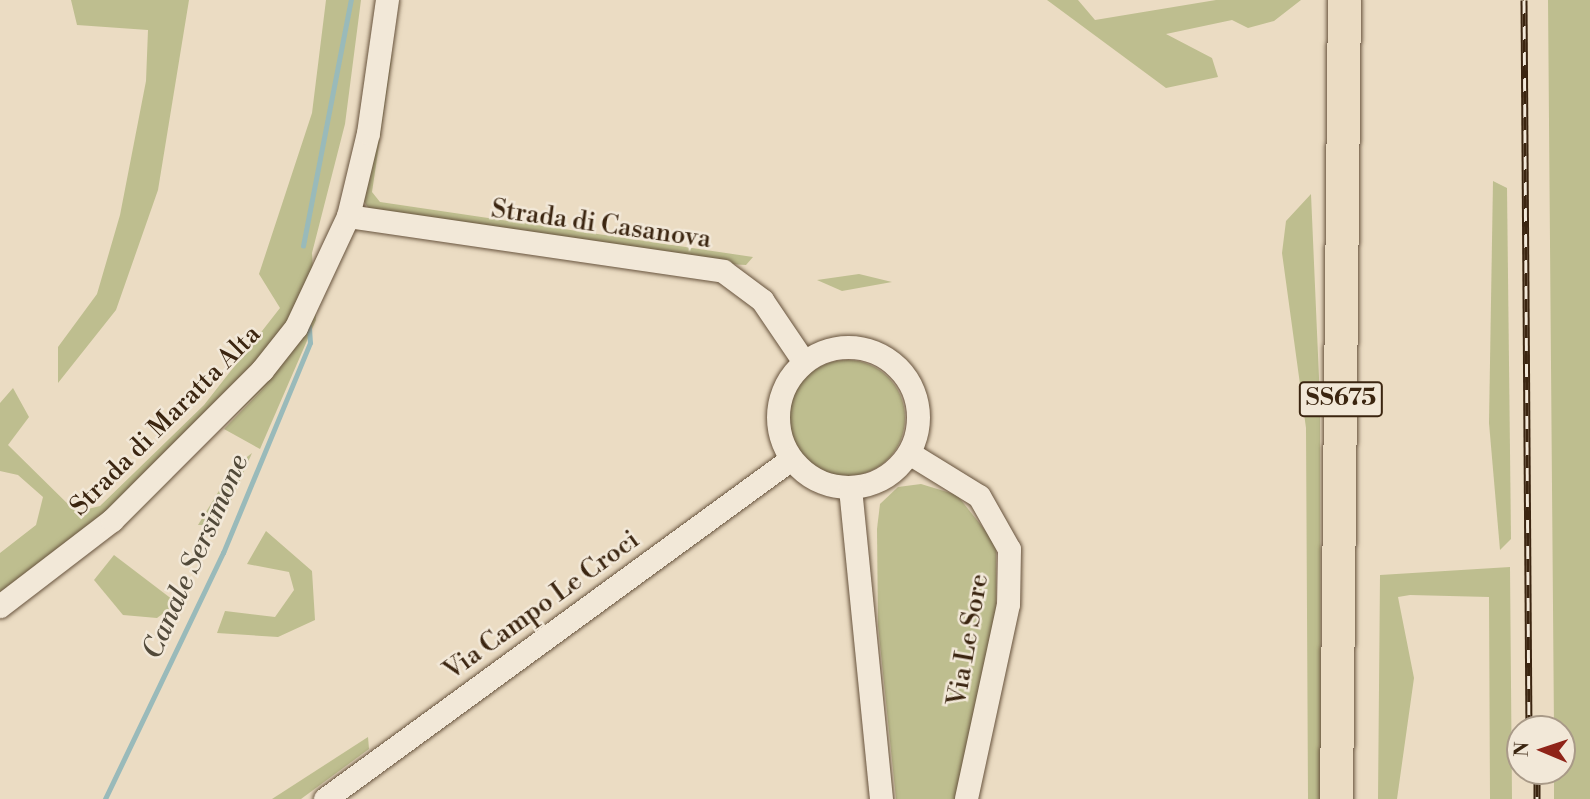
<!DOCTYPE html>
<html>
<head>
<meta charset="utf-8">
<style>
	body { margin:0 }
	#map { position:relative; width:1590px; height:799px; overflow:hidden; background:#ebdcc3; font-family:"Libre Bodoni",serif }
	div>[style] { position:absolute }
	[style*='--x'] { left:calc(var(--x)*1px); top:calc(var(--y)*1px); width:calc(var(--w)*1px); rotate:calc(var(--a)*1deg) }
	.green>* { inset:0; background:#bebe8f }
	.round { border-radius:50% }
	.stream>* { height:4.5px; margin:-2.25px; padding:0 2.25px; transform-origin:2.25px; border-radius:2.25px; background:#99baba }
	.roads { filter:drop-shadow(0 0 2px #67533d) drop-shadow(0 0 2px #67533d) }
	.minor>* { height:23px; margin:-11.5px; padding:0 11.5px; transform-origin:11.5px; border-radius:11.5px; background:#f2e8d8 }
	.minor>.ring { margin:-11.5px; padding:0; box-sizing:content-box; background:none; border:23px solid #f2e8d8; border-radius:50% }
	.highway>* { height:33px; margin:-16.5px; padding:0 16.5px; transform-origin:16.5px; border-radius:16.5px; background:#ebdcc3 }
	.rail>* { height:7px; margin-top:-3.5px; transform-origin:0; background:repeating-linear-gradient(90deg,#f2e8d8 0 13px,#3b2510 0 26px); box-sizing:border-box; border-block:2px solid #3b2510 }
	span { translate:-50% -50%; white-space:nowrap; text-align:center; line-height:1.15; -webkit-text-stroke:5px #f2e8d8; paint-order:stroke }
	.shield-label span { padding:2px 5px; background:#f2e8d8; border:2px solid; border-radius:5px; -webkit-text-stroke-width:0 }
	.shield-label { font-size:24px; color:#3b2510; font-weight:700 }
	.street-label { font-size:26px; color:#3b2510 }
	.water-label { font-size:28px; color:#524a3a; font-style:italic }
	.north { position:absolute; left:1506px; top:715px; width:70px; height:70px; box-sizing:border-box; background:#f2e8d8; border:2px solid #a99a88; border-radius:50%; rotate:272deg; font-size:19px; font-weight:700; line-height:28px; text-align:center; color:#3b2510 }
	.north::after { content:''; display:block; margin:auto; width:24px; height:32px; background:#8f2418; clip-path:polygon(50% 0,100% 100%,50% 72%,0 100%) }
</style>
</head>
<body>
<div id="map">
	<div class="green">
		<div style="clip-path:polygon(71px 0,189px 0,158px 190px,116px 310px,58px 383px,58px 347px,97px 294px,120px 215px,146px 81px,148px 30px,77px 25px)"></div>
		<div style="clip-path:polygon(326px 0,361px 0,345px 124px,312px 253px,316px 320px,260px 449px,224px 429px,270px 382px,91px 551px,65px 547px,0 595px,0 553px,36px 525px,43px 497px,18px 475px,0 471px,0 403px,13px 388px,29px 417px,8px 445px,76px 512px,100px 506px,204px 405px,280px 308px,259px 274px,312px 113px)"></div>
		<div style="clip-path:polygon(1047px 0,1078px 0,1095px 20px,1216px 0,1301px 0,1274px 21px,1248px 28px,1232px 20px,1166px 34px,1212px 58px,1218px 77px,1166px 88px)"></div>
		<div style="clip-path:polygon(1548px 0,1590px 0,1590px 799px,1554px 799px,1554px 771px,1562px 771px,1562px 729px,1554px 729px)"></div>
		<div style="clip-path:polygon(393px 51px,372px 192px,380px 202px,753px 257px,746px 265px,712px 263px,372px 214px,360px 195px)"></div>
		<div style="clip-path:polygon(1493px 181px,1507px 188px,1511px 539px,1500px 550px,1489px 423px)"></div>
		<div style="clip-path:polygon(1311px 194px,1320px 401px,1321px 799px,1308px 799px,1306px 428px,1282px 253px,1286px 221px)"></div>
		<div style="clip-path:polygon(859px 274px,892px 282px,842px 291px,817px 280px)"></div>
		<div class="round" style="left:789px;top:360px;width:116px;height:116px"></div>
		<div style="clip-path:polygon(252px 453px,220px 525px,198px 525px,233px 468px)"></div>
		<div style="clip-path:polygon(921px 484px,957px 495px,996px 544px,996px 621px,959px 799px,896px 799px,878px 625px,877px 529px,880px 504px,898px 487px)"></div>
		<div style="clip-path:polygon(266px 531px,312px 571px,315px 620px,278px 637px,217px 633px,225px 611px,275px 617px,294px 590px,289px 572px,247px 564px)"></div>
		<div style="clip-path:polygon(114px 555px,177px 603px,157px 618px,123px 615px,94px 580px)"></div>
		<div style="clip-path:polygon(1510px 567px,1512px 799px,1490px 799px,1489px 597px,1410px 595px,1398px 597px,1414px 678px,1397px 799px,1378px 799px,1380px 575px)"></div>
		<div style="clip-path:polygon(368px 737px,369px 749px,301px 799px,272px 799px)"></div>
	</div>
	<div class="stream">
		<div style="--x:303;--y:246;--w:251;--a:-79"></div>
		<div style="--x:105;--y:799;--w:273;--a:-64.4"></div>
		<div style="--x:223;--y:553;--w:227;--a:-67.5"></div>
		<div style="--x:310;--y:343;--w:16;--a:-94"></div>
	</div>
	<div class="roads">
		<div class="minor">
			<div style="--x:348;--y:216;--w:379;--a:8.3"></div>
			<div style="--x:723;--y:271;--w:49;--a:36.6"></div>
			<div style="--x:762;--y:300;--w:75;--a:55.9"></div>
			<div class="ring" style="left:778px;top:347px;width:117px;height:117px"></div>
			<div style="--x:909;--y:453;--w:82;--a:31.6"></div>
			<div style="--x:979;--y:496;--w:61;--a:60.5"></div>
			<div style="--x:1009;--y:549;--w:55;--a:91"></div>
			<div style="--x:1008;--y:604;--w:199;--a:102.2"></div>
			<div style="--x:850;--y:488;--w:313;--a:84.3"></div>
			<div style="--x:0;--y:606;--w:141;--a:-37.5"></div>
			<div style="--x:112;--y:520;--w:212;--a:-45"></div>
			<div style="--x:262;--y:370;--w:55;--a:-51.7"></div>
			<div style="--x:296;--y:327;--w:123;--a:-64.9"></div>
			<div style="--x:348;--y:216;--w:85;--a:-76.5"></div>
			<div style="--x:368;--y:133;--w:134;--a:-81.9"></div>
			<div style="--x:325;--y:799;--w:577;--a:-36.12"></div>
		</div>
		<div class="highway">
			<div style="--x:1336;--y:799;--w:799;--a:-89.43"></div>
		</div>
	</div>
	<div class="rail">
		<div style="--x:1524;--y:0;--w:729;--a:89.61"></div>
		<div style="--x:1537;--y:771;--w:28;--a:90"></div>
	</div>
	<div class="shield-label">
		<span style="left:1341px;top:399px">SS675</span>
	</div>
	<div class="street-label">
		<span style="left:601px;top:225px;rotate:8deg">Strada di Casanova</span>
		<span style="left:166px;top:421px;rotate:-45deg">Strada di Maratta Alta</span>
		<span style="left:542px;top:606px;rotate:-36deg">Via Campo Le Croci</span>
		<span style="left:969px;top:640px;rotate:-80deg">Via Le Sore</span>
	</div>
	<div class="water-label">
		<span style="left:196px;top:557px;rotate:-66deg">Canale Sersimone</span>
	</div>
	<div class="north">N</div>
</div>
</body>
</html>
